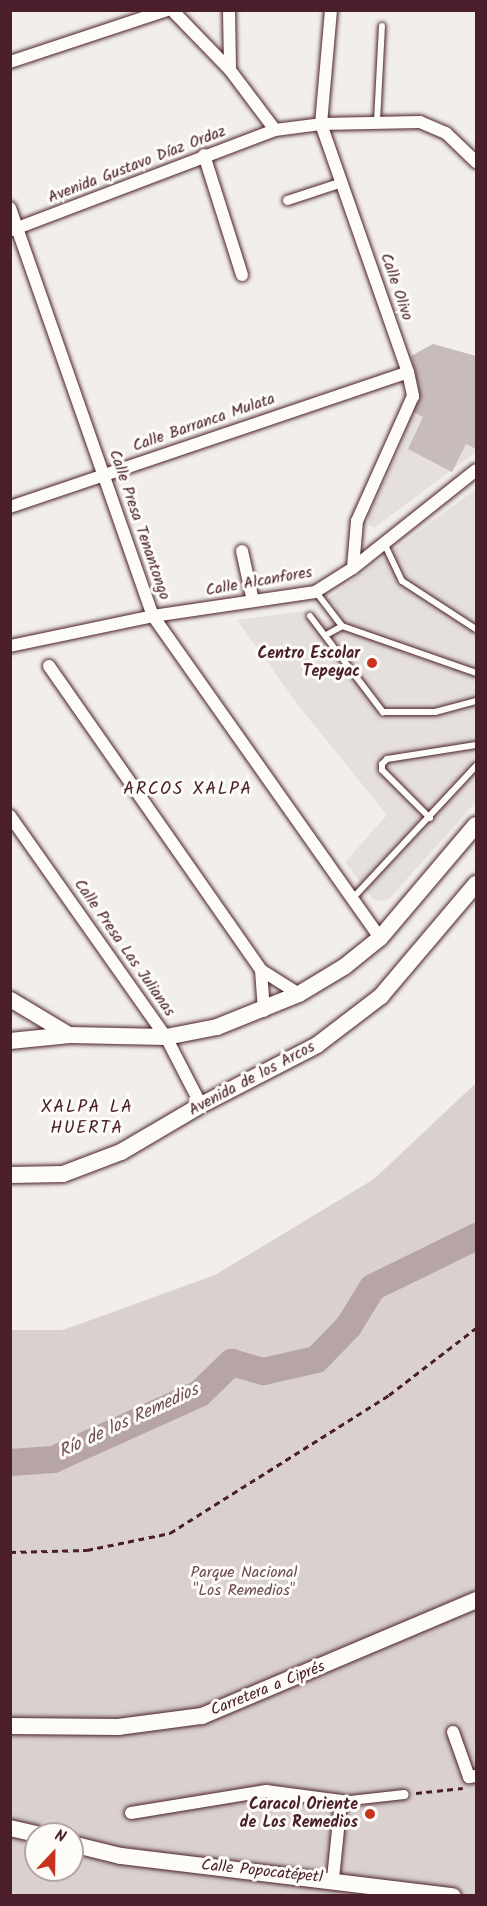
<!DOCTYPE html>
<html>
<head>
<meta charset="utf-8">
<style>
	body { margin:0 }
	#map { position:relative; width:487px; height:1906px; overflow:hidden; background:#f2efeb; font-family:Kalam,sans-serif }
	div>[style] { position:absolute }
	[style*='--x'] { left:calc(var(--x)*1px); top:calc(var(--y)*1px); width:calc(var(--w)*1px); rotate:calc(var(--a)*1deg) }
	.built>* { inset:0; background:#e5dfdd }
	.green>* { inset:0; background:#d9d0cf }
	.river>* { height:27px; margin:-13.5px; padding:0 13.5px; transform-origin:13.5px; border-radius:13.5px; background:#b7a5a6 }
	.building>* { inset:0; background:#c8bbbb }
	.path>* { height:3px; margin-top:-1.5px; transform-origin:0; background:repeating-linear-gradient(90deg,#4a1f2b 0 6px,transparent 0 10.5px) }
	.roads { filter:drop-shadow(0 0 2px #4a1f2b) drop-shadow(0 0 2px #4a1f2b) }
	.service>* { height:6px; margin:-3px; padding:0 3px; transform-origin:3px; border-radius:3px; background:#fdfcf7 }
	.pedestrian>* { height:9px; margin:-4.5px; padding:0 4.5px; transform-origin:4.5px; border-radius:4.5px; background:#fdfcf7 }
	.minor>* { height:12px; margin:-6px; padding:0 6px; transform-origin:6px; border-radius:6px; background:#fdfcf7 }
	.tertiary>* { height:15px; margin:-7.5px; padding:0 7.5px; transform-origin:7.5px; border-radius:7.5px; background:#fdfcf7 }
	.secondary>* { height:16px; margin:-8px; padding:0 8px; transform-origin:8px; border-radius:8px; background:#fdfcf7 }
	.dots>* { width:16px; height:16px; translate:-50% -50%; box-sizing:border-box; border:3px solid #fdfcf7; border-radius:50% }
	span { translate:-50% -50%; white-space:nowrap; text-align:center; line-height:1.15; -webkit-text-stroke:6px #fdfcf7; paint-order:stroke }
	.street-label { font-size:16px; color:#4a1f2b }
	.poi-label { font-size:16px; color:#4a1f2b; font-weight:700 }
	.right { translate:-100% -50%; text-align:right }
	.park-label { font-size:16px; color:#6e4b54 }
	.neighbourhood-label { font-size:18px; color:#4a1f2b; letter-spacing:1.5px }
	.water-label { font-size:18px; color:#704e56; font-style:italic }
	.frame { position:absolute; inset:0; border:12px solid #4a1f2b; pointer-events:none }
	.north { position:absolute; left:24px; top:1822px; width:60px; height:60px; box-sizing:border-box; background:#fdfcf7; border:2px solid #b5a4a5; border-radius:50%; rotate:22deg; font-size:16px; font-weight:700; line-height:24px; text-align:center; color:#4a1f2b }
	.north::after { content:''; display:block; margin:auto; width:21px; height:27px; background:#c8321e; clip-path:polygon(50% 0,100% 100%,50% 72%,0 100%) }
</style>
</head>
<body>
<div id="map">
	<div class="built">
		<div style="clip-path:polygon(433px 344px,476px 356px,476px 452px,374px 528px,369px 525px,368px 516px,401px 446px,419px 390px,411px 356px)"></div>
		<div style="clip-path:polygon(476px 489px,476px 802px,389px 899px,381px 901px,373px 899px,345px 862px,387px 815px,298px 705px,237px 620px,305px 611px,326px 621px,331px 619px,336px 605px,325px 601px)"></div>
	</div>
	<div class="green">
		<div style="clip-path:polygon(evenodd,476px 1083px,476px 1895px,11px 1896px,11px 1330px,63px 1330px,215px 1275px,374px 1179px,476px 1083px,36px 1834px,72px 1834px,72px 1870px,36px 1870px,36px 1834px)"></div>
	</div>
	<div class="river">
		<div style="--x:10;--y:1462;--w:43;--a:-4"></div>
		<div style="--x:53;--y:1459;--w:160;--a:-24.3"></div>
		<div style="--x:199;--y:1393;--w:45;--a:-44.1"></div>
		<div style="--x:231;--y:1362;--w:33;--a:16"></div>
		<div style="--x:263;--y:1371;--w:54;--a:-12.8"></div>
		<div style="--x:316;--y:1359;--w:46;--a:-45.9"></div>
		<div style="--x:348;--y:1326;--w:46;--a:-58.4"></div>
		<div style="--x:372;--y:1287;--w:116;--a:-26.1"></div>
	</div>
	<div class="building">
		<div style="clip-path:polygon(433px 344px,476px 356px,476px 449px,466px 444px,452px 472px,408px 449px,423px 417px,412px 411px,419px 390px,411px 356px)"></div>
	</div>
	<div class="path">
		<div style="--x:10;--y:1552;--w:77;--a:-1.5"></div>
		<div style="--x:87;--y:1550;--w:85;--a:-11.6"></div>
		<div style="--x:170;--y:1533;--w:259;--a:-32.2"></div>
		<div style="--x:389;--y:1395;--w:110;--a:-37.6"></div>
		<div style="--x:416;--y:1793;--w:47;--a:-6.1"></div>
	</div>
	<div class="roads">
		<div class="service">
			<div style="--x:377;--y:121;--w:95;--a:-87"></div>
			<div style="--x:384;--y:543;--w:42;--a:64.7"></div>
			<div style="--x:402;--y:581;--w:88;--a:33"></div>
			<div style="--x:316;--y:592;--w:43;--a:52.6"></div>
			<div style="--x:342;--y:626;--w:142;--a:19.3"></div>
			<div style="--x:310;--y:616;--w:121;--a:52.8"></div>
			<div style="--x:383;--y:712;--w:52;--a:0"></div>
			<div style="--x:435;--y:712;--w:42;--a:-15"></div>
			<div style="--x:326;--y:635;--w:18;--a:-29"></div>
			<div style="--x:430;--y:818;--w:68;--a:-135"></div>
			<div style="--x:382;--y:770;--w:6;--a:-90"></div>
			<div style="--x:382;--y:764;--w:7;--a:-45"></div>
			<div style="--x:387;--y:759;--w:90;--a:-8.9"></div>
			<div style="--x:352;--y:899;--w:182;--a:-47"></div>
		</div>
		<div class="pedestrian">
			<div style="--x:287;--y:200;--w:58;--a:-18.1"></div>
			<div style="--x:341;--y:1801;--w:63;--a:-6.3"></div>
		</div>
		<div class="minor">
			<div style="--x:172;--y:10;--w:83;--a:46"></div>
			<div style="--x:230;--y:70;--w:75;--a:53.1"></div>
			<div style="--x:229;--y:10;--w:60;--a:89"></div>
			<div style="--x:331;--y:10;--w:114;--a:95"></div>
			<div style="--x:321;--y:124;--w:263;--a:70.7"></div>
			<div style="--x:408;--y:372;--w:25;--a:78"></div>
			<div style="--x:413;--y:396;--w:137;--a:114.1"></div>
			<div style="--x:357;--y:521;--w:47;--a:94.9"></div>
			<div style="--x:10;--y:62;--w:165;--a:-18.3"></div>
			<div style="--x:204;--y:155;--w:126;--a:72.4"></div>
			<div style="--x:10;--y:208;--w:432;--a:70.7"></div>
			<div style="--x:153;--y:616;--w:394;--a:54.8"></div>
			<div style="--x:12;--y:230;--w:281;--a:-20.8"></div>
			<div style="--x:275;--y:130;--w:46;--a:-7.4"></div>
			<div style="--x:321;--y:124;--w:99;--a:-1.2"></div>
			<div style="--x:420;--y:122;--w:28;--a:23"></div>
			<div style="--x:446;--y:133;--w:42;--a:44"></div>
			<div style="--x:10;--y:507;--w:420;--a:-18.7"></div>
			<div style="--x:242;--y:551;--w:51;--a:77.6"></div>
			<div style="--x:10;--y:646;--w:146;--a:-11.8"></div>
			<div style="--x:153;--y:616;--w:164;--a:-8.4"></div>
			<div style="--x:315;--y:592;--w:45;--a:-32.3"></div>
			<div style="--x:353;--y:568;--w:157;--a:-38.5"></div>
			<div style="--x:49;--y:666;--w:371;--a:55.1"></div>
			<div style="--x:261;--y:970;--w:45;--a:32.3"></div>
			<div style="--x:10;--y:816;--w:271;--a:54.8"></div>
			<div style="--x:166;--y:1037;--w:76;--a:62.8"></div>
			<div style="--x:261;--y:970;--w:41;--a:85.8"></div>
			<div style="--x:453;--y:1732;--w:48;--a:70.4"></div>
			<div style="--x:469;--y:1777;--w:7;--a:-8"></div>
			<div style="--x:131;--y:1813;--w:137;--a:-9.3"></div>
			<div style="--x:266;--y:1791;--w:76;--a:7.6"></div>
			<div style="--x:341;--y:1801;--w:78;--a:95.9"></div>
		</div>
		<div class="tertiary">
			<div style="--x:10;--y:999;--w:70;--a:31"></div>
		</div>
		<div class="secondary">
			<div style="--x:10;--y:1041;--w:60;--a:-5.7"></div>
			<div style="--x:70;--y:1035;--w:96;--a:1.2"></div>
			<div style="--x:166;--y:1037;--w:52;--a:-11.1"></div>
			<div style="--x:217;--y:1027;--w:88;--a:-21.9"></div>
			<div style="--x:299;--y:994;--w:52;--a:-31"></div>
			<div style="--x:344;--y:967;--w:46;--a:-38.9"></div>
			<div style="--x:380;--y:938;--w:148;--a:-49.7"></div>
			<div style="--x:10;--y:1175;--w:53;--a:-1.1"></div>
			<div style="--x:63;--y:1174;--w:62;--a:-20.8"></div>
			<div style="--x:121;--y:1152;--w:93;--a:-30.4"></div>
			<div style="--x:201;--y:1105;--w:131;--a:-27.3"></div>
			<div style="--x:317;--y:1045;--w:81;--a:-37.4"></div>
			<div style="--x:381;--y:996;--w:147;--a:-49.7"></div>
			<div style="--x:10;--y:1726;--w:108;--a:0.5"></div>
			<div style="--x:118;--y:1727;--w:85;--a:-7.5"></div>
			<div style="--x:202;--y:1716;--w:298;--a:-22.9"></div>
			<div style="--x:10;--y:1828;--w:27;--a:13"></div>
			<div style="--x:72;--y:1844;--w:50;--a:13.8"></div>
			<div style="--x:121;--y:1856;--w:334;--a:6.9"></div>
		</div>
	</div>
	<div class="dots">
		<div style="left:372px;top:663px;background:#c8321e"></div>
		<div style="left:370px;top:1814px;background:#c8321e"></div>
	</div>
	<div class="street-label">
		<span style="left:137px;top:165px;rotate:-21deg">Avenida Gustavo Díaz Ordaz</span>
		<span style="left:396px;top:287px;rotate:71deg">Calle Olivo</span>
		<span style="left:204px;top:423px;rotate:-19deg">Calle Barranca Mulata</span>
		<span style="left:139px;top:525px;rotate:71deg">Calle Presa Tenantongo</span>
		<span style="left:259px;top:582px;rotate:-10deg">Calle Alcanfores</span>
		<span style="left:124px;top:948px;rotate:55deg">Calle Presa Las Julianas</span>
		<span style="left:252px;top:1079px;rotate:-28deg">Avenida de los Arcos</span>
		<span style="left:268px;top:1689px;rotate:-22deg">Carretera a Ciprés</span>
		<span style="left:262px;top:1872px;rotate:6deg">Calle Popocatépetl</span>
	</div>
	<div class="poi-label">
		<span class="right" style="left:360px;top:663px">Centro Escolar<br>Tepeyac</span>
		<span class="right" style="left:358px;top:1814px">Caracol Oriente<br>de Los Remedios</span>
	</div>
	<div class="park-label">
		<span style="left:244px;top:1582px">Parque Nacional<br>"Los Remedios"</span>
	</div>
	<div class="neighbourhood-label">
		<span style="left:188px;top:790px">ARCOS XALPA</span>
		<span style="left:87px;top:1119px">XALPA LA<br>HUERTA</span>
	</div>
	<div class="water-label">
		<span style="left:129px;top:1422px;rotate:-25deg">Río de los Remedios</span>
	</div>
	<div class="frame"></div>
	<div class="north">N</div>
</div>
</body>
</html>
